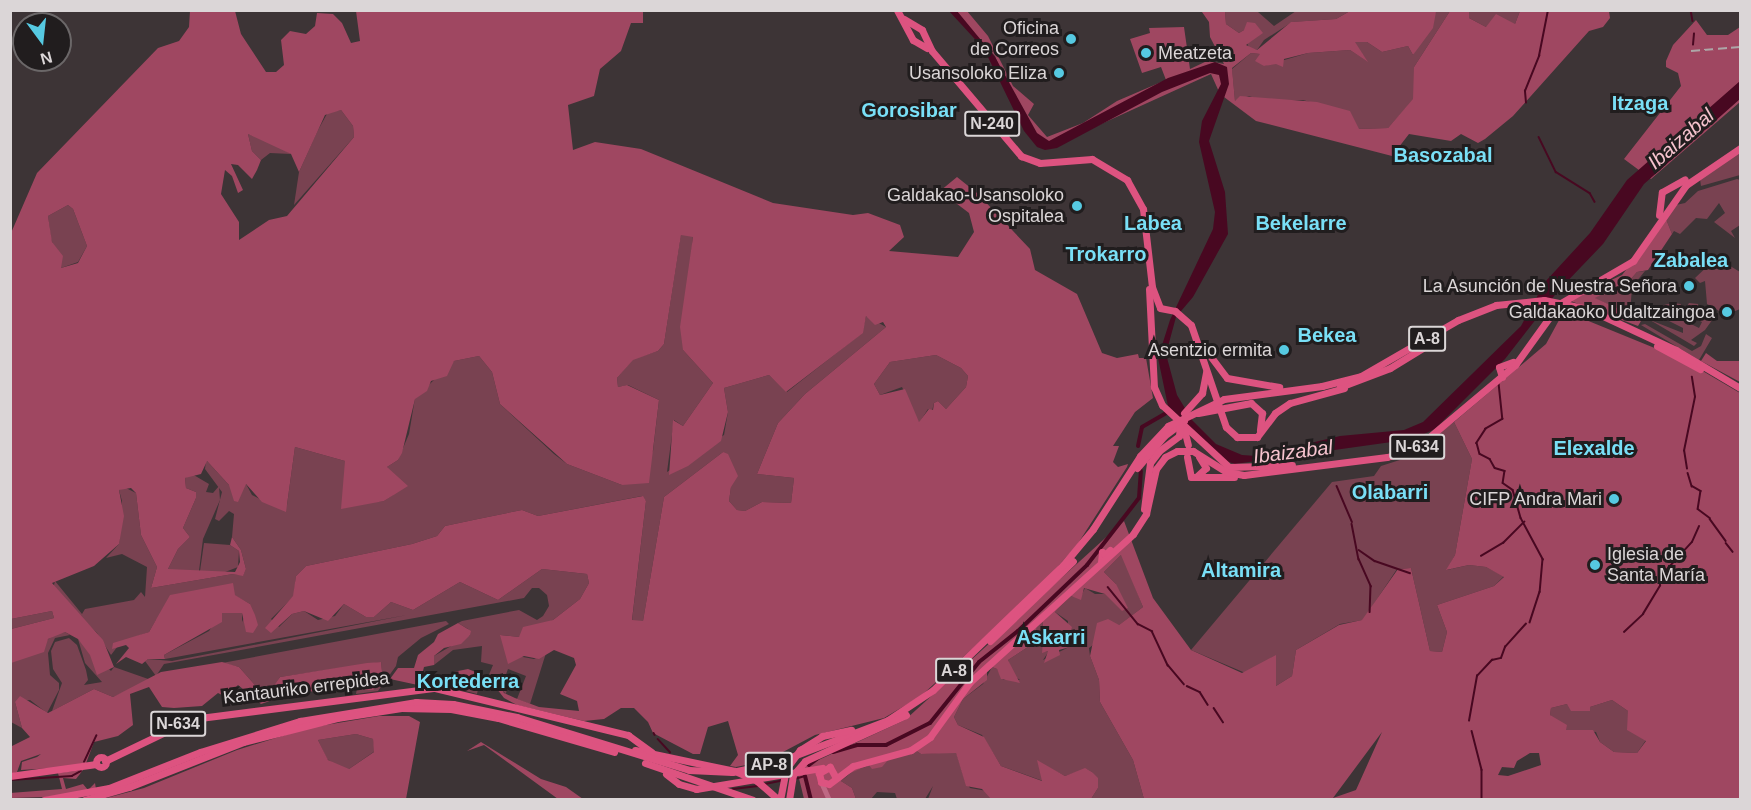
<!DOCTYPE html>
<html>
<head>
<meta charset="utf-8">
<style>
	body { margin:0 }
	#map { position:relative; width:1751px; height:810px; overflow:hidden; background:#3d3436; font-family:Arial,sans-serif }
	div>[style] { position:absolute }
	[style*='--x'] { left:calc(var(--x)*1px); top:calc(var(--y)*1px); width:calc(var(--w)*1px); rotate:calc(var(--a)*1deg) }
	.green>* { inset:0; background:#794251 }
	.forest>* { inset:0; background:#9f4761 }
	.water>* { inset:0; background:#480821 }
	.stream>* { height:1.5px; margin:-0.75px; padding:0 0.75px; transform-origin:0.75px; border-radius:0.75px; background:#480821 }
	.river>* { height:4px; margin:-2px; padding:0 2px; transform-origin:2px; border-radius:2px; background:#480821 }
	.major>* { height:5px; margin:-2.5px; padding:0 2.5px; transform-origin:2.5px; border-radius:2.5px; background:#bf6884 }
	.highway>* { height:7px; margin:-3.5px; padding:0 3.5px; transform-origin:3.5px; border-radius:3.5px; background:#dd5380 }
	.highway>.ring { margin:-3.5px; padding:0; box-sizing:content-box; background:none; border:7px solid #dd5380; border-radius:50% }
	.rail>* { height:1.5px; margin-top:-0.75px; transform-origin:0; background:repeating-linear-gradient(90deg,#ada7a8 0 9px,transparent 0 13.5px) }
	.dots>* { width:16px; height:16px; translate:-50% -50%; box-sizing:border-box; border:3px solid #211d1e; border-radius:50% }
	span { translate:-50% -50%; white-space:nowrap; text-align:center; line-height:1.15; -webkit-text-stroke:6px #211d1e; paint-order:stroke }
	.shield-label span { padding:2px 4px; background:#211d1e; border:2px solid; border-radius:4px; -webkit-text-stroke-width:0 }
	.shield-label { font-size:16px; color:#dbd6d7; font-weight:700 }
	.poi-label { font-size:18px; color:#dbd6d7 }
	.right { translate:-100% -50%; text-align:right }
	.left { translate:0 -50%; text-align:left }
	.street-label { font-size:18px; color:#dbd6d7 }
	.neighbourhood-label { font-size:20px; color:#79dff6; font-weight:700 }
	.water-label { font-size:20px; color:#f6c3ce; font-style:italic }
	.frame { position:absolute; inset:0; border:12px solid #dbd6d7; pointer-events:none }
	.north { position:absolute; left:12px; top:12px; width:60px; height:60px; box-sizing:border-box; background:#211d1e; border:2px solid #6b6768; border-radius:50%; rotate:165deg; font-size:16px; font-weight:700; line-height:24px; text-align:center; color:#dbd6d7 }
	.north::after { content:''; display:block; margin:auto; width:21px; height:27px; background:#56c9e1; clip-path:polygon(50% 0,100% 100%,50% 72%,0 100%) }
</style>
</head>
<body>
<div id="map">
	<div class="green">
		<div style="clip-path:polygon(1225px 11px,1258px 12px,1274px 26px,1296px 11px,1350px 11px,1336px 19px,1292px 22px,1264px 40px,1257px 50px,1249px 49px,1244px 30px,1239px 33px,1226px 24px)"></div>
		<div style="clip-path:polygon(1406px 11px,1450px 11px,1414px 67px,1414px 99px,1388px 128px,1358px 129px,1345px 112px,1303px 100px,1264px 101px,1249px 96px,1235px 101px,1232px 69px,1251px 53px,1260px 54px,1264px 66px,1308px 53px,1350px 50px,1367px 61px,1354px 42px,1367px 42px,1382px 52px,1408px 46px,1413px 55px,1436px 12px)"></div>
		<div style="clip-path:polygon(1469px 11px,1520px 11px,1515px 24px,1486px 27px,1469px 18px)"></div>
		<div style="clip-path:polygon(341px 110px,353px 126px,354px 137px,294px 205px,299px 172px,317px 132px,328px 112px)"></div>
		<div style="clip-path:polygon(248px 134px,269px 141px,291px 154px,270px 153px,261px 160px,252px 151px)"></div>
		<div style="clip-path:polygon(1740px 152px,1740px 175px,1701px 186px,1700px 179px)"></div>
		<div style="clip-path:polygon(1737px 179px,1740px 180px,1740px 225px,1731px 231px,1735px 238px,1714px 222px,1725px 213px,1719px 203px,1707px 219px,1696px 218px,1680px 234px,1674px 231px,1672px 234px,1666px 219px,1676px 205px,1685px 203px,1698px 191px)"></div>
		<div style="clip-path:polygon(68px 205px,73px 209px,87px 246px,78px 262px,61px 268px,51px 239px,48px 216px)"></div>
		<div style="clip-path:polygon(681px 234px,693px 236px,683px 350px,713px 383px,683px 426px,674px 420px,667px 472px,724px 435px,728px 412px,724px 388px,769px 375px,787px 392px,862px 333px,866px 316px,886px 327px,805px 394px,778px 423px,757px 474px,794px 478px,791px 503px,762px 502px,745px 511px,737px 510px,729px 501px,731px 487px,723px 452px,664px 497px,643px 621px,632px 621px,646px 501px,642px 496px,538px 516px,522px 510px,478px 519px,445px 526px,437px 536px,412px 544px,306px 566px,296px 576px,294px 596px,271px 619px,279px 627px,292px 614px,304px 611px,318px 620px,335px 616px,344px 604px,366px 617px,374px 617px,391px 602px,413px 610px,460px 582px,498px 600px,542px 569px,587px 574px,589px 583px,580px 599px,553px 620px,519px 637px,501px 635px,507px 654px,534px 659px,546px 653px,530px 704px,517px 699px,526px 676px,508px 669px,504px 680px,508px 682px,506px 694px,488px 677px,493px 665px,481px 662px,482px 646px,453px 650px,434px 665px,434px 656px,470px 635px,468px 629px,458px 623px,462px 621px,519px 610px,537px 620px,543px 616px,549px 606px,547px 595px,539px 588px,532px 588px,524px 598px,164px 664px,156px 676px,145px 661px,148px 659px,172px 661px,407px 615px,165px 659px,164px 655px,209px 631px,221px 613px,242px 613px,242px 622px,250px 604px,234px 595px,156px 620px,149px 632px,121px 642px,111px 655px,97px 633px,53px 589px,55px 581px,82px 614px,85px 609px,134px 600px,141px 592px,145px 597px,147px 567px,122px 554px,106px 558px,119px 544px,122px 501px,119px 490px,124px 487px,136px 493px,141px 535px,157px 567px,151px 588px,233px 574px,243px 575px,246px 569px,241px 550px,232px 537px,234px 514px,229px 511px,219px 521px,215px 519px,222px 492px,205px 469px,206px 460px,229px 485px,246px 484px,252px 495px,276px 507px,287px 505px,295px 447px,345px 461px,366px 503px,384px 501px,393px 495px,387px 467px,398px 460px,409px 434px,415px 398px,454px 361px,479px 356px,492px 372px,500px 404px,554px 454px,567px 464px,622px 485px,653px 451px,659px 400px,628px 385px,618px 387px,617px 378px,633px 359px,658px 351px,664px 344px)"></div>
		<div style="clip-path:polygon(1722px 261px,1740px 272px,1740px 309px,1733px 312px,1729px 306px,1721px 312px,1707px 304px,1705px 281px,1700px 283px,1695px 278px,1712px 262px,1716px 266px)"></div>
		<div style="clip-path:polygon(1645px 271px,1632px 287px,1630px 314px,1594px 298px,1630px 280px,1637px 272px)"></div>
		<div style="clip-path:polygon(1672px 303px,1681px 304px,1677px 317px,1699px 328px,1702px 322px,1683px 313px,1689px 303px,1698px 304px,1700px 313px,1704px 315px,1708px 310px,1715px 316px,1705px 330px,1691px 340px,1697px 343px,1694px 346px,1650px 320px,1683px 333px,1683px 328px,1657px 315px,1659px 308px,1648px 316px,1652px 308px)"></div>
		<div style="clip-path:polygon(1645px 324px,1692px 351px,1701px 346px,1706px 334px,1712px 338px,1699px 360px,1641px 325px)"></div>
		<div style="clip-path:polygon(936px 355px,961px 368px,968px 376px,966px 387px,946px 409px,938px 401px,934px 403px,932px 411px,928px 409px,919px 423px,902px 387px,880px 395px,874px 384px,890px 362px)"></div>
		<div style="clip-path:polygon(1454px 422px,1472px 459px,1455px 555px,1447px 570px,1469px 565px,1486px 567px,1504px 576px,1494px 586px,1437px 605px,1447px 632px,1442px 652px,1430px 651px,1411px 568px,1397px 569px,1363px 620px,1340px 624px,1296px 650px,1292px 676px,1276px 686px,1191px 650px,1332px 482px,1374px 476px,1381px 466px,1406px 458px)"></div>
		<div style="clip-path:polygon(192px 474px,209px 484px,206px 492px,213px 493px,219px 486px,220px 500px,203px 539px,199px 571px,174px 572px,168px 569px,178px 549px,190px 537px,183px 528px,196px 498px,196px 492px,186px 488px,185px 478px)"></div>
		<div style="clip-path:polygon(204px 543px,230px 545px,239px 551px,238px 567px,220px 574px,200px 571px)"></div>
		<div style="clip-path:polygon(1122px 554px,1143px 607px,1089px 648px,1090px 656px,1099px 680px,1100px 702px,1133px 760px,1144px 799px,1091px 799px,1098px 788px,1092px 772px,1086px 769px,1065px 776px,1038px 762px,1043px 781px,1001px 766px,982px 735px,958px 725px,954px 717px,963px 699px,983px 684px,992px 667px,997px 669px,1003px 680px,1020px 680px,1014px 676px,1008px 660px,1034px 643px,1036px 624px,1043px 621px,1042px 652px,1049px 651px,1043px 660px,1083px 640px,1068px 640px,1068px 621px,1055px 612px,1071px 596px,1080px 598px,1085px 588px,1095px 594px,1105px 594px,1116px 584px,1104px 572px)"></div>
		<div style="clip-path:polygon(52px 611px,54px 618px,11px 629px,11px 619px)"></div>
		<div style="clip-path:polygon(446px 621px,449px 624px,421px 638px,398px 657px,396px 666px,378px 691px,356px 694px,357px 688px,362px 690px,383px 682px,381px 662px,280px 677px,269px 694px,262px 693px,239px 667px,222px 663px)"></div>
		<div style="clip-path:polygon(65px 632px,70px 635px,55px 638px,48px 653px,50px 675px,59px 683px,59px 690px,47px 713px,30px 700px,15px 702px,22px 728px,11px 722px,10px 663px,58px 633px)"></div>
		<div style="clip-path:polygon(69px 638px,77px 645px,86px 670px,88px 680px,84px 685px,102px 682px,85px 663px,78px 639px,111px 671px,114px 667px,151px 680px,113px 697px,94px 689px,52px 711px,62px 683px,53px 669px,51px 651px,55px 642px)"></div>
		<div style="clip-path:polygon(456px 674px,480px 680px,477px 694px,443px 685px)"></div>
		<div style="clip-path:polygon(1612px 700px,1628px 711px,1631px 730px,1646px 740px,1637px 753px,1614px 752px,1600px 742px,1596px 732px,1566px 730px,1550px 715px,1551px 708px,1567px 704px,1590px 711px,1590px 707px)"></div>
		<div style="clip-path:polygon(356px 734px,373px 739px,375px 751px,349px 769px,342px 769px,327px 759px,318px 740px)"></div>
		<div style="clip-path:polygon(915px 750px,921px 754px,956px 752px,965px 781px,970px 788px,987px 791px,991px 799px,928px 799px,933px 786px,925px 799px,897px 799px,895px 793px,877px 792px,871px 799px,856px 799px,852px 788px,841px 781px,853px 771px)"></div>
	</div>
	<div class="forest">
		<div style="clip-path:polygon(evenodd,190px 11px,235px 11px,241px 34px,266px 72px,276px 72px,284px 65px,281px 40px,290px 31px,306px 34px,315px 26px,317px 13px,333px 14px,342px 23px,351px 43px,360px 41px,356px 11px,643px 11px,643px 23px,631px 23px,621px 51px,600px 69px,594px 96px,568px 105px,573px 150px,595px 142px,641px 149px,773px 203px,853px 215px,868px 213px,900px 225px,904px 237px,889px 251px,958px 257px,974px 232px,969px 213px,940px 191px,957px 177px,977px 193px,1030px 249px,1035px 270px,1077px 294px,1102px 353px,1117px 358px,1138px 354px,1139px 358px,1146px 358px,1153px 398px,1135px 412px,1113px 446px,1119px 446px,1113px 462px,1118px 467px,1128px 464px,1127px 467px,1077px 545px,1042px 584px,921px 696px,884px 718px,815px 735px,766px 761px,736px 767px,730px 766px,738px 755px,728px 721px,708px 727px,700px 754px,693px 754px,653px 733px,648px 722px,634px 708px,621px 708px,604px 719px,584px 721px,517px 705px,504px 698px,493px 684px,453px 672px,468px 669px,496px 680px,504px 693px,515px 698px,539px 707px,579px 711px,577px 701px,560px 694px,576px 665px,574px 658px,554px 650px,539px 659px,524px 656px,508px 664px,500px 635px,519px 637px,523px 627px,553px 620px,580px 599px,589px 583px,587px 574px,542px 569px,498px 600px,460px 582px,413px 610px,391px 602px,374px 617px,366px 617px,344px 604px,328px 621px,304px 611px,292px 614px,271px 633px,265px 628px,293px 596px,296px 576px,306px 566px,412px 544px,437px 536px,445px 526px,478px 519px,522px 510px,538px 516px,643px 496px,646px 501px,632px 620px,643px 621px,664px 497px,723px 452px,728px 454px,738px 476px,731px 487px,729px 501px,737px 510px,745px 511px,762px 502px,791px 503px,794px 478px,757px 474px,778px 423px,805px 394px,886px 327px,883px 322px,875px 325px,866px 316px,863px 333px,786px 392px,769px 375px,724px 388px,728px 412px,721px 441px,688px 466px,669px 475px,673px 420px,683px 426px,713px 383px,683px 350px,680px 327px,693px 237px,681px 235px,664px 344px,658px 351px,633px 360px,617px 378px,618px 387px,627px 385px,659px 400px,649px 483px,622px 485px,567px 464px,500px 404px,492px 372px,479px 356px,454px 361px,447px 376px,431px 381px,427px 391px,415px 399px,402px 453px,398px 460px,387px 467px,408px 486px,384px 501px,341px 509px,345px 461px,295px 447px,286px 512px,262px 502px,246px 484px,238px 502px,234px 501px,229px 485px,207px 461px,201px 474px,185px 478px,186px 488px,196px 492px,196px 498px,183px 528px,190px 537px,178px 549px,168px 569px,235px 572px,240px 562px,239px 551px,230px 545px,232px 537px,241px 550px,246px 569px,243px 576px,233px 574px,151px 588px,157px 567px,141px 535px,136px 493px,131px 488px,119px 490px,124px 516px,119px 544px,94px 566px,52px 583px,103px 640px,114px 667px,97px 675px,90px 655px,78px 639px,65px 632px,48px 639px,44px 652px,11px 663px,11px 629px,54px 618px,52px 611px,11px 619px,11px 233px,37px 173px,158px 48px,179px 41px,189px 27px,190px 11px,341px 110px,353px 126px,354px 137px,287px 216px,269px 220px,239px 240px,239px 222px,221px 194px,225px 170px,232px 176px,238px 193px,243px 190px,231px 164px,238px 165px,252px 179px,257px 170px,261px 160px,252px 151px,248px 134px,291px 154px,299px 172px,325px 115px,341px 110px,190px 11px,68px 205px,73px 209px,87px 246px,78px 263px,61px 268px,63px 256px,52px 242px,48px 216px,68px 205px,190px 11px,936px 355px,961px 368px,968px 376px,966px 387px,946px 409px,938px 401px,934px 403px,933px 410px,929px 409px,919px 422px,905px 389px,880px 395px,874px 384px,890px 362px,936px 355px)"></div>
		<div style="clip-path:polygon(954px 11px,967px 11px,988px 36px,1013px 86px,1034px 104px,1028px 115px,1047px 137px,1083px 123px,1117px 101px,1166px 80px,1161px 67px,1142px 73px,1130px 39px,1150px 33px,1149px 28px,1184px 27px,1190px 69px,1207px 61px,1224px 64px,1210px 37px,1209px 22px,1202px 12px,1206px 11px,1225px 11px,1226px 24px,1239px 33px,1244px 30px,1247px 22px,1255px 23px,1263px 33px,1246px 45px,1257px 50px,1291px 22px,1336px 19px,1350px 11px,1436px 12px,1433px 28px,1413px 55px,1408px 46px,1382px 52px,1367px 42px,1355px 42px,1368px 62px,1350px 50px,1308px 53px,1284px 59px,1283px 67px,1276px 64px,1264px 66px,1255px 61px,1260px 54px,1251px 53px,1232px 68px,1235px 101px,1240px 96px,1317px 102px,1350px 111px,1359px 129px,1388px 128px,1413px 99px,1414px 67px,1450px 11px,1469px 11px,1469px 18px,1486px 27px,1496px 14px,1515px 24px,1520px 11px,1609px 11px,1610px 18px,1603px 27px,1589px 31px,1513px 116px,1485px 139px,1478px 143px,1461px 134px,1451px 141px,1409px 134px,1392px 156px,1256px 121px,1220px 94px,1211px 74px,1046px 149px,1020px 116px,995px 56px)"></div>
		<div style="clip-path:polygon(1696px 20px,1707px 35px,1728px 35px,1740px 27px,1740px 102px,1651px 179px,1624px 159px,1681px 86px,1678px 73px,1666px 67px,1666px 61px,1673px 45px)"></div>
		<div style="clip-path:polygon(1666px 219px,1672px 234px,1648px 270px,1637px 272px,1630px 280px,1595px 298px,1630px 314px,1641px 321px,1638px 326px,1568px 300px,1622px 275px)"></div>
		<div style="clip-path:polygon(evenodd,1564px 311px,1684px 360px,1740px 393px,1740px 799px,1144px 799px,1133px 760px,1100px 702px,1099px 680px,1090px 656px,1097px 623px,1108px 619px,1119px 625px,1143px 607px,1121px 555px,1104px 572px,1116px 584px,1128px 608px,1122px 611px,1105px 594px,1084px 588px,1081px 600px,1071px 596px,1055px 612px,1072px 627px,1068px 640px,1084px 640px,1084px 643px,1059px 650px,1060px 655px,1044px 663px,1048px 651px,1042px 653px,1043px 622px,1037px 624px,1034px 643px,1008px 660px,1020px 683px,1001px 679px,997px 669px,992px 667px,987px 670px,987px 680px,963px 699px,954px 717px,958px 725px,984px 737px,1001px 766px,1042px 781px,1037px 760px,1065px 776px,1085px 768px,1092px 772px,1098px 778px,1098px 788px,1091px 799px,991px 799px,982px 789px,966px 786px,956px 753px,921px 754px,915px 750px,889px 759px,882px 767px,872px 769px,869px 765px,848px 774px,841px 781px,852px 788px,856px 799px,804px 799px,797px 770px,905px 720px,1124px 521px,1153px 598px,1191px 650px,1242px 673px,1276px 655px,1276px 686px,1292px 676px,1296px 650px,1339px 625px,1362px 620px,1398px 569px,1411px 568px,1430px 651px,1442px 652px,1447px 632px,1437px 605px,1494px 586px,1504px 577px,1486px 567px,1469px 565px,1446px 570px,1455px 555px,1472px 459px,1454px 422px,1546px 344px,1564px 311px,1612px 700px,1628px 711px,1627px 730px,1646px 741px,1637px 753px,1614px 752px,1600px 742px,1593px 730px,1566px 730px,1567px 725px,1550px 715px,1551px 708px,1567px 704px,1571px 711px,1590px 711px,1590px 707px,1612px 700px,1564px 311px,1382px 732px,1356px 790px,1333px 798px,1382px 732px,1564px 311px,1530px 753px,1539px 753px,1541px 765px,1508px 776px,1498px 775px,1502px 767px,1514px 768px,1517px 761px,1530px 753px)"></div>
		<div style="clip-path:polygon(1706px 353px,1717px 361px,1740px 361px,1740px 382px,1701px 361px)"></div>
		<div style="clip-path:polygon(233px 583px,235px 595px,250px 604px,255px 615px,258px 625px,253px 633px,246px 632px,242px 613px,222px 613px,222px 622px,164px 655px,165px 659px,148px 659px,142px 664px,126px 657px,116px 664px,129px 648px,126px 645px,112px 649px,113px 643px,149px 632px,170px 595px)"></div>
		<div style="clip-path:polygon(458px 623px,471px 631px,470px 635px,461px 644px,444px 648px,434px 656px,434px 665px,424px 667px,421px 679px,430px 682px,445px 676px,447px 684px,427px 687px,390px 679px,398px 668px,414px 668px,418px 655px,434px 642px,438px 634px)"></div>
		<div style="clip-path:polygon(222px 662px,239px 667px,262px 693px,268px 694px,280px 677px,367px 663px,381px 662px,383px 681px,373px 690px,362px 690px,353px 680px,342px 679px,318px 691px,303px 692px,290px 687px,279px 698px,261px 704px,238px 685px,226px 697px,218px 693px,202px 706px,174px 708px,162px 707px,149px 687px,130px 694px,133px 725px,118px 736px,94px 742px,85px 766px,21px 770px,22px 762px,37px 757px,41px 754px,21px 761px,17px 772px,11px 774px,10px 747px,30px 737px,22px 728px,15px 702px,20px 696px,48px 713px,94px 689px,113px 697px,161px 672px)"></div>
		<div style="clip-path:polygon(evenodd,379px 716px,409px 716px,420px 722px,406px 799px,99px 800px,144px 788px,237px 750px,308px 728px,379px 716px,356px 734px,373px 739px,374px 752px,349px 769px,328px 760px,318px 740px,356px 734px)"></div>
		<div style="clip-path:polygon(481px 742px,541px 779px,566px 787px,583px 799px,558px 799px,484px 745px,467px 751px)"></div>
		<div style="clip-path:polygon(83px 770px,76px 779px,63px 778px,66px 789px,83px 784px,88px 790px,95px 783px,96px 789px,47px 797px,11px 798px,10px 793px,62px 789px,58px 773px)"></div>
	</div>
	<div class="water">
		<div style="clip-path:polygon(949px 11px,957px 11px,995px 57px,1037px 133px,1049px 141px,1168px 78px,1215px 62px,1227px 67px,1229px 84px,1209px 141px,1225px 192px,1228px 234px,1193px 297px,1176px 317px,1166px 354px,1177px 395px,1192px 420px,1216px 444px,1242px 455px,1257px 456px,1340px 436px,1404px 430px,1423px 422px,1521px 326px,1545px 282px,1590px 233px,1627px 180px,1740px 81px,1740px 99px,1644px 184px,1603px 244px,1558px 291px,1505px 359px,1435px 429px,1413px 439px,1235px 464px,1226px 461px,1168px 406px,1158px 358px,1170px 320px,1213px 229px,1215px 212px,1199px 142px,1202px 121px,1221px 84px,1219px 75px,1210px 73px,1162px 92px,1057px 148px,1045px 150px,1037px 147px,1024px 131px,984px 49px)"></div>
	</div>
	<div class="stream">
		<div style="--x:1691;--y:10;--w:11;--a:80"></div>
		<div style="--x:1693;--y:45;--w:11;--a:-85"></div>
		<div style="--x:1526;--y:103;--w:12;--a:-95"></div>
		<div style="--x:1525;--y:91;--w:38;--a:-68"></div>
		<div style="--x:1539;--y:56;--w:47;--a:-78.9"></div>
		<div style="--x:1539;--y:137;--w:39;--a:64"></div>
		<div style="--x:1556;--y:172;--w:40;--a:32"></div>
		<div style="--x:1590;--y:193;--w:10;--a:61"></div>
		<div style="--x:1499;--y:383;--w:36;--a:84"></div>
		<div style="--x:1503;--y:419;--w:20;--a:150"></div>
		<div style="--x:1486;--y:429;--w:17;--a:123"></div>
		<div style="--x:1477;--y:443;--w:11;--a:75"></div>
		<div style="--x:1480;--y:454;--w:11;--a:27"></div>
		<div style="--x:1490;--y:459;--w:10;--a:61"></div>
		<div style="--x:1495;--y:468;--w:10;--a:17"></div>
		<div style="--x:1505;--y:471;--w:12;--a:99"></div>
		<div style="--x:1503;--y:483;--w:12;--a:35"></div>
		<div style="--x:1513;--y:490;--w:29;--a:74"></div>
		<div style="--x:1521;--y:518;--w:47;--a:61.8"></div>
		<div style="--x:1543;--y:559;--w:33;--a:95"></div>
		<div style="--x:1540;--y:592;--w:32;--a:108"></div>
		<div style="--x:1687;--y:469;--w:18;--a:-99"></div>
		<div style="--x:1684;--y:451;--w:55;--a:-78.5"></div>
		<div style="--x:1695;--y:397;--w:20;--a:-99"></div>
		<div style="--x:1688;--y:473;--w:14;--a:73"></div>
		<div style="--x:1692;--y:486;--w:10;--a:29"></div>
		<div style="--x:1701;--y:491;--w:18;--a:99"></div>
		<div style="--x:1698;--y:509;--w:15;--a:37"></div>
		<div style="--x:1337;--y:486;--w:39;--a:67"></div>
		<div style="--x:1710;--y:519;--w:27;--a:54"></div>
		<div style="--x:1352;--y:524;--w:36;--a:79"></div>
		<div style="--x:1359;--y:559;--w:30;--a:66"></div>
		<div style="--x:1371;--y:586;--w:26;--a:92"></div>
		<div style="--x:1726;--y:543;--w:11;--a:52"></div>
		<div style="--x:1359;--y:550;--w:19;--a:35"></div>
		<div style="--x:1375;--y:561;--w:37;--a:19"></div>
		<div style="--x:1481;--y:556;--w:26;--a:-31"></div>
		<div style="--x:1503;--y:543;--w:30;--a:-45"></div>
		<div style="--x:1108;--y:587;--w:48;--a:51"></div>
		<div style="--x:1138;--y:624;--w:16;--a:27"></div>
		<div style="--x:1152;--y:631;--w:38;--a:65"></div>
		<div style="--x:1168;--y:665;--w:25;--a:50"></div>
		<div style="--x:1624;--y:632;--w:26;--a:-43"></div>
		<div style="--x:1643;--y:614;--w:33;--a:-59"></div>
		<div style="--x:1660;--y:586;--w:9;--a:-90"></div>
		<div style="--x:1660;--y:577;--w:47;--a:-47.6"></div>
		<div style="--x:1692;--y:542;--w:17;--a:-66"></div>
		<div style="--x:1187;--y:686;--w:14;--a:25"></div>
		<div style="--x:1200;--y:692;--w:15;--a:58"></div>
		<div style="--x:1214;--y:708;--w:17;--a:57"></div>
		<div style="--x:1469;--y:721;--w:46;--a:-79.9"></div>
		<div style="--x:1477;--y:676;--w:22;--a:-47"></div>
		<div style="--x:1492;--y:660;--w:9;--a:-13"></div>
		<div style="--x:1501;--y:658;--w:12;--a:-70"></div>
		<div style="--x:1505;--y:647;--w:31;--a:-48"></div>
		<div style="--x:1472;--y:731;--w:40;--a:75.6"></div>
		<div style="--x:1482;--y:770;--w:30;--a:90"></div>
		<div style="--x:654;--y:733;--w:2;--a:63"></div>
		<div style="--x:658;--y:739;--w:18;--a:47"></div>
		<div style="--x:84;--y:762;--w:29;--a:-65"></div>
		<div style="--x:795;--y:779;--w:10;--a:-17"></div>
		<div style="--x:10;--y:780;--w:62;--a:-3.7"></div>
		<div style="--x:72;--y:776;--w:10;--a:-29"></div>
		<div style="--x:765;--y:784;--w:16;--a:-11"></div>
		<div style="--x:733;--y:789;--w:25;--a:-7"></div>
	</div>
	<div class="river">
		<div style="--x:1138;--y:446;--w:19;--a:-78"></div>
		<div style="--x:1142;--y:427;--w:30;--a:-30"></div>
		<div style="--x:833;--y:752;--w:25;--a:-16"></div>
		<div style="--x:857;--y:745;--w:29;--a:0"></div>
		<div style="--x:886;--y:745;--w:49;--a:-26.6"></div>
		<div style="--x:930;--y:723;--w:78;--a:-51.2"></div>
		<div style="--x:979;--y:662;--w:50;--a:-38.5"></div>
		<div style="--x:1018;--y:631;--w:95;--a:-43.7"></div>
		<div style="--x:1087;--y:565;--w:85;--a:-52.2"></div>
		<div style="--x:1139;--y:498;--w:27;--a:-86"></div>
		<div style="--x:809;--y:765;--w:11;--a:-38"></div>
		<div style="--x:805;--y:776;--w:25;--a:76"></div>
	</div>
	<div class="major">
		<div style="--x:821;--y:782;--w:20;--a:66"></div>
	</div>
	<div class="highway">
		<div style="--x:897;--y:10;--w:34;--a:62"></div>
		<div style="--x:913;--y:40;--w:16;--a:30"></div>
		<div style="--x:904;--y:19;--w:21;--a:31"></div>
		<div style="--x:922;--y:30;--w:23;--a:65"></div>
		<div style="--x:932;--y:51;--w:138;--a:49.7"></div>
		<div style="--x:1021;--y:156;--w:20;--a:20"></div>
		<div style="--x:1040;--y:163;--w:52;--a:-4.4"></div>
		<div style="--x:1092;--y:159;--w:41;--a:31"></div>
		<div style="--x:1127;--y:180;--w:33;--a:61"></div>
		<div style="--x:1143;--y:209;--w:79;--a:83.4"></div>
		<div style="--x:1152;--y:287;--w:22;--a:69"></div>
		<div style="--x:1659;--y:215;--w:23;--a:-83"></div>
		<div style="--x:1662;--y:192;--w:26;--a:-29"></div>
		<div style="--x:1149;--y:289;--w:98;--a:87.1"></div>
		<div style="--x:1154;--y:387;--w:20;--a:66"></div>
		<div style="--x:1162;--y:405;--w:91;--a:42.8"></div>
		<div style="--x:1229;--y:467;--w:63;--a:-1.8"></div>
		<div style="--x:1160;--y:308;--w:15;--a:11"></div>
		<div style="--x:1175;--y:311;--w:21;--a:41"></div>
		<div style="--x:1191;--y:325;--w:108;--a:71.1"></div>
		<div style="--x:1226;--y:427;--w:15;--a:42"></div>
		<div style="--x:1237;--y:437;--w:20;--a:0"></div>
		<div style="--x:1257;--y:437;--w:30;--a:-53"></div>
		<div style="--x:1275;--y:413;--w:18;--a:-34"></div>
		<div style="--x:1290;--y:403;--w:56;--a:-15.5"></div>
		<div style="--x:1657;--y:346;--w:49;--a:28.1"></div>
		<div style="--x:1205;--y:349;--w:36;--a:53"></div>
		<div style="--x:1227;--y:378;--w:53;--a:9.8"></div>
		<div style="--x:1502;--y:377;--w:10;--a:-107"></div>
		<div style="--x:1499;--y:367;--w:15;--a:-20"></div>
		<div style="--x:1340;--y:387;--w:53;--a:-20.8"></div>
		<div style="--x:1390;--y:368;--w:46;--a:-31.6"></div>
		<div style="--x:1184;--y:413;--w:27;--a:-48"></div>
		<div style="--x:1202;--y:393;--w:21;--a:-79"></div>
		<div style="--x:1198;--y:413;--w:54;--a:-10.7"></div>
		<div style="--x:1251;--y:403;--w:15;--a:42"></div>
		<div style="--x:1262;--y:413;--w:17;--a:97"></div>
		<div style="--x:1184;--y:429;--w:16;--a:76"></div>
		<div style="--x:1187;--y:457;--w:20;--a:79"></div>
		<div style="--x:1191;--y:477;--w:43;--a:0"></div>
		<div style="--x:1137;--y:468;--w:42;--a:-49.8"></div>
		<div style="--x:1164;--y:436;--w:25;--a:-37"></div>
		<div style="--x:1197;--y:476;--w:12;--a:-42"></div>
		<div style="--x:1206;--y:468;--w:13;--a:-122"></div>
		<div style="--x:1144;--y:509;--w:46;--a:-82.6"></div>
		<div style="--x:1150;--y:463;--w:15;--a:-53"></div>
		<div style="--x:1159;--y:451;--w:25;--a:-37"></div>
		<div style="--x:1179;--y:436;--w:11;--a:-85"></div>
		<div style="--x:1101;--y:562;--w:10;--a:-84"></div>
		<div style="--x:1102;--y:552;--w:4;--a:45"></div>
		<div style="--x:1105;--y:555;--w:7;--a:-45"></div>
		<div style="--x:990;--y:641;--w:115;--a:-43.9"></div>
		<div style="--x:635;--y:750;--w:102;--a:11.9"></div>
		<div style="--x:735;--y:771;--w:24;--a:24"></div>
		<div style="--x:757;--y:781;--w:29;--a:41"></div>
		<div class="ring" style="left:96px;top:757px;width:3px;height:3px"></div>
		<div style="--x:105;--y:761;--w:97;--a:-25.8"></div>
		<div style="--x:192;--y:719;--w:245;--a:-7.3"></div>
		<div style="--x:435;--y:688;--w:199;--a:13.7"></div>
		<div style="--x:628;--y:735;--w:29;--a:36"></div>
		<div style="--x:645;--y:763;--w:114;--a:18.9"></div>
		<div style="--x:666;--y:774;--w:16;--a:38"></div>
		<div style="--x:679;--y:784;--w:18;--a:16"></div>
		<div style="--x:696;--y:789;--w:128;--a:-9.5"></div>
		<div style="--x:10;--y:776;--w:87;--a:-7.9"></div>
		<div style="--x:836;--y:778;--w:13;--a:-119"></div>
		<div style="--x:830;--y:767;--w:13;--a:151"></div>
		<div style="--x:819;--y:773;--w:9;--a:77"></div>
		<div style="--x:821;--y:782;--w:8;--a:14"></div>
		<div style="--x:829;--y:784;--w:30;--a:-37"></div>
		<div style="--x:853;--y:766;--w:60;--a:-15.4"></div>
		<div style="--x:911;--y:750;--w:23;--a:-34"></div>
		<div style="--x:930;--y:737;--w:68;--a:-54"></div>
		<div style="--x:970;--y:682;--w:220;--a:-42.2"></div>
		<div style="--x:1133;--y:534;--w:24;--a:-57"></div>
		<div style="--x:1146;--y:514;--w:46;--a:-77.5"></div>
		<div style="--x:1156;--y:469;--w:15;--a:-53"></div>
		<div style="--x:1165;--y:457;--w:13;--a:-27"></div>
		<div style="--x:1177;--y:451;--w:16;--a:0"></div>
		<div style="--x:1193;--y:451;--w:40;--a:32"></div>
		<div style="--x:1227;--y:472;--w:17;--a:10"></div>
		<div style="--x:1244;--y:475;--w:144;--a:-7.2"></div>
		<div style="--x:1387;--y:457;--w:29;--a:-16"></div>
		<div style="--x:1415;--y:449;--w:131;--a:-40"></div>
		<div style="--x:1515;--y:365;--w:75;--a:-54.2"></div>
		<div style="--x:1559;--y:304;--w:86;--a:-30.2"></div>
		<div style="--x:1633;--y:261;--w:93;--a:-55.1"></div>
		<div style="--x:1686;--y:185;--w:65;--a:-34.4"></div>
		<div style="--x:44;--y:800;--w:66;--a:-10.5"></div>
		<div style="--x:109;--y:788;--w:98;--a:-21.6"></div>
		<div style="--x:200;--y:752;--w:105;--a:-17.2"></div>
		<div style="--x:300;--y:721;--w:118;--a:-9.3"></div>
		<div style="--x:416;--y:702;--w:37;--a:3"></div>
		<div style="--x:453;--y:704;--w:65;--a:11.5"></div>
		<div style="--x:517;--y:717;--w:180;--a:17.1"></div>
		<div style="--x:689;--y:770;--w:43;--a:2.7"></div>
		<div style="--x:732;--y:772;--w:44;--a:-11.8"></div>
		<div style="--x:775;--y:763;--w:121;--a:-20.8"></div>
		<div style="--x:888;--y:720;--w:54;--a:-33.7"></div>
		<div style="--x:933;--y:690;--w:180;--a:-43.9"></div>
		<div style="--x:1063;--y:565;--w:47;--a:-50.2"></div>
		<div style="--x:1093;--y:529;--w:87;--a:-57.2"></div>
		<div style="--x:1140;--y:456;--w:41;--a:-47"></div>
		<div style="--x:1168;--y:426;--w:62;--a:-25.7"></div>
		<div style="--x:1224;--y:399;--w:99;--a:-7.6"></div>
		<div style="--x:1322;--y:386;--w:40;--a:-14.4"></div>
		<div style="--x:1361;--y:376;--w:112;--a:-30"></div>
		<div style="--x:1458;--y:320;--w:41;--a:-21.5"></div>
		<div style="--x:1496;--y:305;--w:48;--a:-5.9"></div>
		<div style="--x:1544;--y:300;--w:45;--a:11.6"></div>
		<div style="--x:1588;--y:309;--w:97;--a:25"></div>
		<div style="--x:1676;--y:350;--w:74;--a:30.7"></div>
		<div style="--x:84;--y:800;--w:47;--a:-16.1"></div>
		<div style="--x:129;--y:787;--w:123;--a:-21.5"></div>
		<div style="--x:243;--y:742;--w:97;--a:-14.3"></div>
		<div style="--x:337;--y:718;--w:65;--a:-8.9"></div>
		<div style="--x:401;--y:708;--w:50;--a:1.1"></div>
		<div style="--x:451;--y:709;--w:48;--a:10.8"></div>
		<div style="--x:498;--y:718;--w:121;--a:16.3"></div>
		<div style="--x:780;--y:800;--w:32;--a:-79"></div>
		<div style="--x:786;--y:769;--w:24;--a:-54"></div>
		<div style="--x:800;--y:750;--w:26;--a:-32"></div>
		<div style="--x:822;--y:736;--w:30;--a:-12"></div>
		<div style="--x:789;--y:800;--w:25;--a:-81"></div>
		<div style="--x:793;--y:775;--w:18;--a:-49"></div>
		<div style="--x:805;--y:761;--w:111;--a:-24.5"></div>
	</div>
	<div class="rail">
		<div style="--x:1691;--y:51;--w:49;--a:-4.7"></div>
	</div>
	<div class="dots">
		<div style="left:1071px;top:39px;background:#56c9e1"></div>
		<div style="left:1146px;top:53px;background:#56c9e1"></div>
		<div style="left:1059px;top:73px;background:#56c9e1"></div>
		<div style="left:1077px;top:206px;background:#56c9e1"></div>
		<div style="left:1689px;top:286px;background:#56c9e1"></div>
		<div style="left:1727px;top:312px;background:#56c9e1"></div>
		<div style="left:1284px;top:350px;background:#56c9e1"></div>
		<div style="left:1614px;top:499px;background:#56c9e1"></div>
		<div style="left:1595px;top:565px;background:#56c9e1"></div>
	</div>
	<div class="shield-label">
		<span style="left:992px;top:124px">N-240</span>
		<span style="left:1427px;top:339px">A-8</span>
		<span style="left:1417px;top:447px">N-634</span>
		<span style="left:954px;top:671px">A-8</span>
		<span style="left:178px;top:724px">N-634</span>
		<span style="left:769px;top:765px">AP-8</span>
	</div>
	<div class="poi-label">
		<span class="right" style="left:1059px;top:39px">Oficina<br>de Correos</span>
		<span class="left" style="left:1158px;top:53px">Meatzeta</span>
		<span class="right" style="left:1047px;top:73px">Usansoloko Eliza</span>
		<span class="right" style="left:1064px;top:206px">Galdakao-Usansoloko<br>Ospitalea</span>
		<span class="right" style="left:1677px;top:286px">La Asunción de Nuestra Señora</span>
		<span class="right" style="left:1715px;top:312px">Galdakaoko Udaltzaingoa</span>
		<span class="right" style="left:1272px;top:350px">Asentzio ermita</span>
		<span class="right" style="left:1602px;top:499px">CIFP Andra Mari</span>
		<span class="left" style="left:1607px;top:565px">Iglesia de<br>Santa María</span>
	</div>
	<div class="street-label">
		<span style="left:306px;top:688px;rotate:-7deg">Kantauriko errepidea</span>
	</div>
	<div class="neighbourhood-label">
		<span style="left:1640px;top:103px">Itzaga</span>
		<span style="left:909px;top:110px">Gorosibar</span>
		<span style="left:1443px;top:155px">Basozabal</span>
		<span style="left:1153px;top:223px">Labea</span>
		<span style="left:1301px;top:223px">Bekelarre</span>
		<span style="left:1106px;top:254px">Trokarro</span>
		<span style="left:1691px;top:260px">Zabalea</span>
		<span style="left:1327px;top:335px">Bekea</span>
		<span style="left:1594px;top:448px">Elexalde</span>
		<span style="left:1390px;top:492px">Olabarri</span>
		<span style="left:1241px;top:570px">Altamira</span>
		<span style="left:1051px;top:637px">Askarri</span>
		<span style="left:468px;top:681px">Kortederra</span>
	</div>
	<div class="water-label">
		<span style="left:1681px;top:139px;rotate:-41deg">Ibaizabal</span>
		<span style="left:1293px;top:452px;rotate:-7deg">Ibaizabal</span>
	</div>
	<div class="frame"></div>
	<div class="north">N</div>
</div>
</body>
</html>
